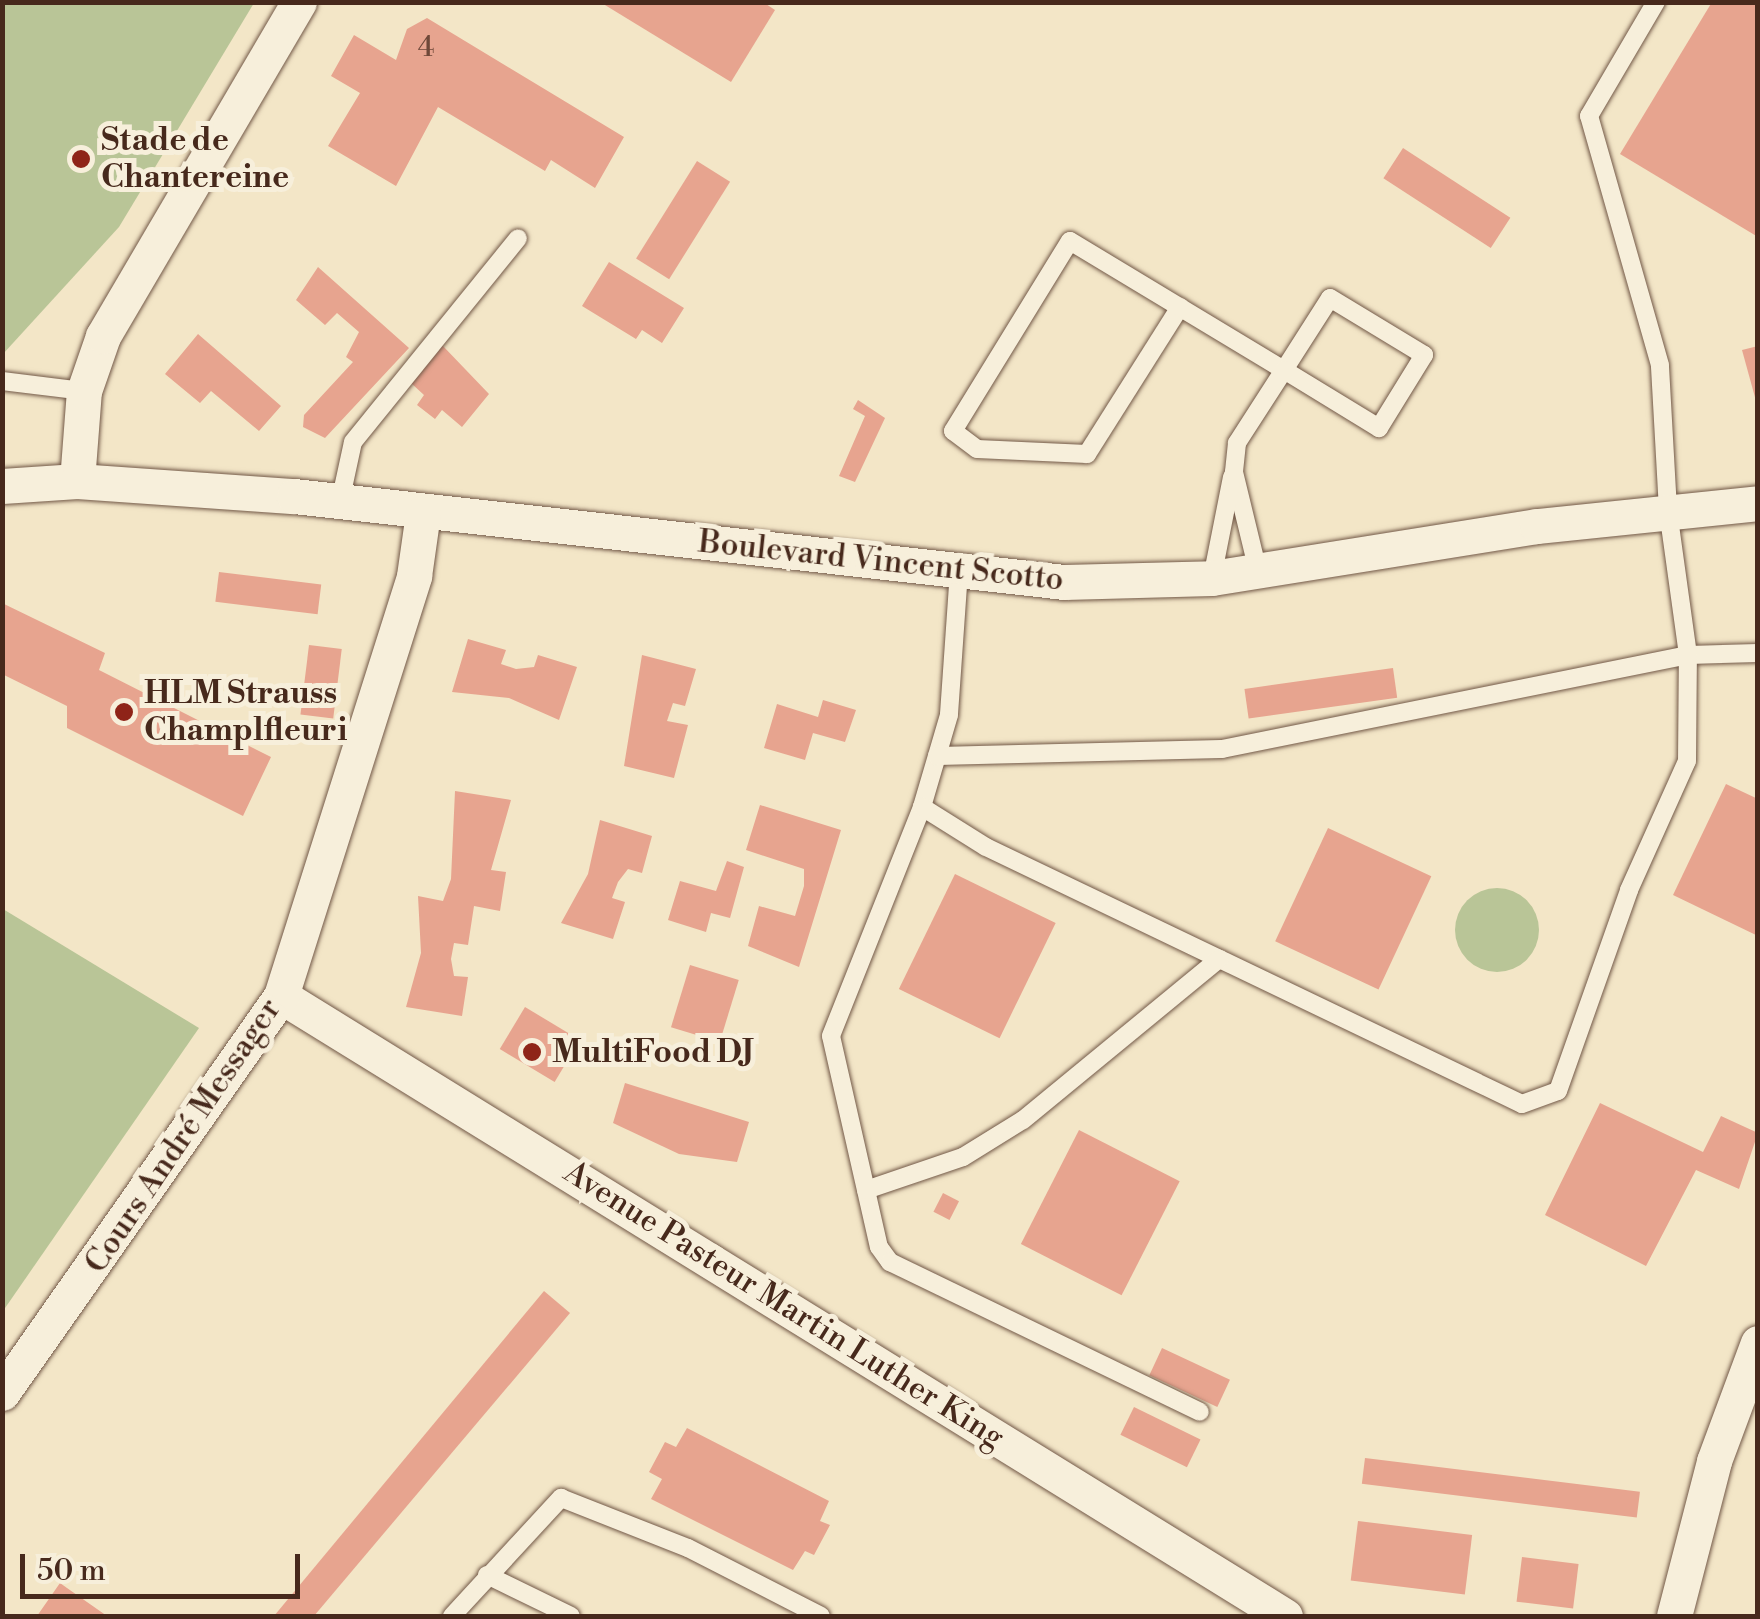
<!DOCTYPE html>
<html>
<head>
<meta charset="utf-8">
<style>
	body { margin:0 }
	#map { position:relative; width:1760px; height:1619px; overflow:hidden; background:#f3e6c7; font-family:"Libre Bodoni",serif }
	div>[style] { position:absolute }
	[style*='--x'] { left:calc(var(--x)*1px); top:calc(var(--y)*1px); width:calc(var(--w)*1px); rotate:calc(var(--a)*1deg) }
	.green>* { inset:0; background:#b9c597 }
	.round { border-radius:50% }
	.building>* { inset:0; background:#e7a48f; transform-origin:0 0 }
	.roads { filter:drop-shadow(0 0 2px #725847) drop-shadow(0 0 2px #725847) }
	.service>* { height:18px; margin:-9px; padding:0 9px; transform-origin:9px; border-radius:9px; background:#f7efdb }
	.minor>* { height:35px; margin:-17.5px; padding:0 17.5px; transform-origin:17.5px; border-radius:17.5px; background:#f7efdb }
	.dots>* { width:28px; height:28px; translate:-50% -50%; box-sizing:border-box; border:5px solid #f7efdb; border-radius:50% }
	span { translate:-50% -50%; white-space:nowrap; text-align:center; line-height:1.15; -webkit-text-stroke:10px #f7efdb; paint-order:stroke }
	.number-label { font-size:28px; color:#6f4839 }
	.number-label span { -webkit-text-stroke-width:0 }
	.poi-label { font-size:32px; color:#47291c; font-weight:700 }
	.left { translate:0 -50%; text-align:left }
	.street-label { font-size:32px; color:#47291c }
	.frame { position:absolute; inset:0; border:5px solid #47291c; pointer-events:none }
	.scale { position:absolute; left:20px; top:1554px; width:280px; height:45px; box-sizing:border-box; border:5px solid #47291c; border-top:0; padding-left:12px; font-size:30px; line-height:35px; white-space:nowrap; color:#47291c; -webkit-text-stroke:8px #f7efdb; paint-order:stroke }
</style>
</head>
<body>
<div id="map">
	<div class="green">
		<div style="clip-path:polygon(2px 3px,254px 3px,119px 227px,3px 354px)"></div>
		<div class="round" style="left:1455px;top:888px;width:84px;height:84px"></div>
		<div style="clip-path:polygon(3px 909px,199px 1028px,3px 1311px)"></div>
	</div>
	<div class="building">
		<div style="clip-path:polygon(600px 2px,763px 2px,775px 10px,731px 82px)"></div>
		<div style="clip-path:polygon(1712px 2px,1758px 2px,1758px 237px,1620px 154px)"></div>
		<div style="clip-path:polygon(427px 18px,624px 137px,595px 188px,551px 160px,545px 171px,438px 107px,396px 186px,328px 146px,360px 93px,331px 76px,354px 35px,396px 60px,407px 29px)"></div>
		<div style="left:1403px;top:148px;width:128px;height:36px;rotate:33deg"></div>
		<div style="left:697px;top:161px;width:39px;height:115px;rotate:32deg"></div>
		<div style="clip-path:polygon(609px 262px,684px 308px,662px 343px,642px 330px,636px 339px,582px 306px)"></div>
		<div style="clip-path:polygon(318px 267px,409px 348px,325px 438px,303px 427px,304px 415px,353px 362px,346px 357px,359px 332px,337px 313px,325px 325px,296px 300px)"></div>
		<div style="clip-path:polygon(198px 334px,281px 406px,259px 431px,211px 391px,200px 403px,165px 374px)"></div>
		<div style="clip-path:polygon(442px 345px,489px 394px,462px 427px,442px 410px,435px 419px,417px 405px,424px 395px,411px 383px)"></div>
		<div style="clip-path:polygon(1758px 346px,1758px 401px,1756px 401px,1742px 350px)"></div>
		<div style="clip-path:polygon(858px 400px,885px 418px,855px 482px,839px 476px,865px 416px,853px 409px)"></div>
		<div style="left:219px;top:572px;width:103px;height:30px;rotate:7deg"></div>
		<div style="clip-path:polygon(2px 603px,105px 653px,99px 670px,271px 757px,243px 816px,67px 728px,67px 706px,2px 674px)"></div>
		<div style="clip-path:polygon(468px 639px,506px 650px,501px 664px,516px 669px,534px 667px,538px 655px,577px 667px,559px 720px,509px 698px,452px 692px)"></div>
		<div style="left:309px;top:645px;width:33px;height:70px;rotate:7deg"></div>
		<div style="clip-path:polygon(642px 655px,696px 669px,685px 706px,673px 703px,667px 721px,688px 725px,674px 778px,624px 766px)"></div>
		<div style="left:1393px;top:668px;width:30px;height:150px;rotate:82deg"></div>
		<div style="clip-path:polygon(823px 700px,856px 710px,845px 742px,813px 733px,805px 760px,764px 748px,777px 704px,818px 717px)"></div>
		<div style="clip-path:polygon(1726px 784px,1758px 799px,1758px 936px,1673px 895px)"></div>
		<div style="clip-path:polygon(455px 791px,511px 800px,491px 870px,506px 872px,500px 911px,474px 906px,468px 945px,454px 943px,451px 959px,454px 976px,468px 977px,462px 1016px,406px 1007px,421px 953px,418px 896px,443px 901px,451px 879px)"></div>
		<div style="clip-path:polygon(760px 805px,841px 830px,799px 967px,748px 946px,759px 906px,795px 916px,804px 886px,804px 869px,746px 850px)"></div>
		<div style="clip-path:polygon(600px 820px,652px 836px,642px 873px,628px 869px,618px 882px,612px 898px,625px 902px,613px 939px,561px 923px,588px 874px)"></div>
		<div style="left:1328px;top:828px;width:114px;height:125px;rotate:25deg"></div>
		<div style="clip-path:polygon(727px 861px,744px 867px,730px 918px,711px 913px,706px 932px,668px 920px,680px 881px,716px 891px)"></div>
		<div style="left:955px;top:874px;width:112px;height:128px;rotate:26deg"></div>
		<div style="left:690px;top:965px;width:51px;height:65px;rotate:17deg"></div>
		<div style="left:525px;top:1007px;width:64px;height:49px;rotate:31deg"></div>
		<div style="clip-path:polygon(625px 1083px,749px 1122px,737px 1162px,679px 1154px,613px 1123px)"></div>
		<div style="clip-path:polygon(1600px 1103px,1703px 1152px,1721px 1116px,1758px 1133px,1739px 1189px,1696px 1170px,1646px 1266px,1545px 1215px)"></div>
		<div style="left:1079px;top:1130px;width:113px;height:128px;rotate:27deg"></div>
		<div style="left:943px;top:1193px;width:18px;height:21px;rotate:27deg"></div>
		<div style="clip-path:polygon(544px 1291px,570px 1313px,314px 1616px,274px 1616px)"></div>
		<div style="left:1162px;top:1348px;width:75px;height:30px;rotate:25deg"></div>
		<div style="left:1134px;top:1407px;width:74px;height:31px;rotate:26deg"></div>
		<div style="clip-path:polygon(687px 1428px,829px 1501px,820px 1521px,830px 1525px,814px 1555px,805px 1551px,793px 1570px,651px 1499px,662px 1479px,649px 1472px,665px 1442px,676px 1447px)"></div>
		<div style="left:1365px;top:1458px;width:277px;height:26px;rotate:7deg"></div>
		<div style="left:1358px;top:1521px;width:115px;height:60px;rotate:7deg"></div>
		<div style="left:1522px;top:1557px;width:57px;height:45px;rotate:7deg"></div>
		<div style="clip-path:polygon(60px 1583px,67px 1588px,107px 1616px,37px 1616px)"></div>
	</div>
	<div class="roads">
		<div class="service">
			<div style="--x:1180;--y:307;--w:174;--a:122.3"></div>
			<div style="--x:1087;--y:454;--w:110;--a:-177.4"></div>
			<div style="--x:977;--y:449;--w:30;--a:-143"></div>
			<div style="--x:953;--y:431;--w:223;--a:-58.4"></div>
			<div style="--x:1070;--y:241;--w:250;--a:31.1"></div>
			<div style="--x:1284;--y:370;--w:85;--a:-57.4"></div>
			<div style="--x:1330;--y:298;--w:110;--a:31.2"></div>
			<div style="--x:1424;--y:355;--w:86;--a:121.7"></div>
			<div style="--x:1379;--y:428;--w:111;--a:-148.6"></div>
			<div style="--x:1284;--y:370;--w:87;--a:122.8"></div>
			<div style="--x:1237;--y:443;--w:29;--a:96"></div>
			<div style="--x:1234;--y:472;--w:102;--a:76.4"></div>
			<div style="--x:2;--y:381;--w:83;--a:7"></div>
			<div style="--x:340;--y:502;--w:61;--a:-77.8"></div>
			<div style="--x:353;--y:442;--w:262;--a:-51"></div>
			<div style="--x:959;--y:571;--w:144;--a:94"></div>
			<div style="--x:949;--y:715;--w:96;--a:106.4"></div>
			<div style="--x:922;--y:807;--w:246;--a:111.7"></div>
			<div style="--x:831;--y:1036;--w:216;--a:77.2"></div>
			<div style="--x:879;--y:1247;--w:19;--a:54"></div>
			<div style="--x:890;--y:1262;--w:344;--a:25.8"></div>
			<div style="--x:1212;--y:578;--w:103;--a:-78.8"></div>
			<div style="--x:937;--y:756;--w:285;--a:-1.4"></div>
			<div style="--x:1222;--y:749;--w:475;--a:-11.4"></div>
			<div style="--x:1688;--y:655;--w:70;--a:-1.6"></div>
			<div style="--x:922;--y:807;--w:75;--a:32"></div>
			<div style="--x:986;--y:847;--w:594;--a:25.62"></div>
			<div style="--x:1522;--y:1104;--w:38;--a:-20"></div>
			<div style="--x:1558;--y:1091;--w:213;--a:-70.5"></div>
			<div style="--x:1629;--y:890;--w:141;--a:-65.8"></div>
			<div style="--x:1687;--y:761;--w:106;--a:-89.5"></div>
			<div style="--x:1688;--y:655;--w:146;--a:-97.9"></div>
			<div style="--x:1668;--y:510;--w:145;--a:-93.2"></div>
			<div style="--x:1660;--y:365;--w:259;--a:-105.9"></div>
			<div style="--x:1589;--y:116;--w:132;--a:-59.6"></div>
			<div style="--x:866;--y:1190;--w:102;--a:-18.8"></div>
			<div style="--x:963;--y:1157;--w:70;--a:-31.7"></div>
			<div style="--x:1023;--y:1120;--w:254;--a:-39.4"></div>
			<div style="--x:487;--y:1575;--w:93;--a:26"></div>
			<div style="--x:452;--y:1616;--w:161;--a:-47.3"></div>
			<div style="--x:561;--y:1498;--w:136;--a:21.5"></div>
			<div style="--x:688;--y:1548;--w:149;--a:27.1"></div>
		</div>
		<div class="minor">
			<div style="--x:77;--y:481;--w:90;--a:-85.6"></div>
			<div style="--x:84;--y:391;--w:58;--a:-70.9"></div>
			<div style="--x:103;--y:336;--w:387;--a:-59.6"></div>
			<div style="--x:2;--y:486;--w:75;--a:-3.8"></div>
			<div style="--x:77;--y:481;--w:218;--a:4"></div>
			<div style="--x:294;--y:496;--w:775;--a:6.37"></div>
			<div style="--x:1064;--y:582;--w:148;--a:-1.5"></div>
			<div style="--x:1212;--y:578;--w:329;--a:-9.1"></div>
			<div style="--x:1537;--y:526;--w:222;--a:-5.9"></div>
			<div style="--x:281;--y:996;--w:1180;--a:31.7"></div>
			<div style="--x:2;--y:1393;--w:485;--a:-54.9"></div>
			<div style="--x:281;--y:996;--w:441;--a:-72.4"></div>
			<div style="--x:414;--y:576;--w:64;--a:-81.9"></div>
			<div style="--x:1674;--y:1616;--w:160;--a:-75.5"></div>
			<div style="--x:1714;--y:1461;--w:126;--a:-69.6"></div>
		</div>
	</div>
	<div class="dots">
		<div style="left:81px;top:159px;background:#8f2418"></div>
		<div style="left:124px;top:712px;background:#8f2418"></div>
		<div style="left:532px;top:1052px;background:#8f2418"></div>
	</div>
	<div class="number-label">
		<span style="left:426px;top:48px">4</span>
	</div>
	<div class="poi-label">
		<span class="left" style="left:101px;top:159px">Stade de<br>Chantereine</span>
		<span class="left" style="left:144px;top:712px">HLM Strauss<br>Champlfleuri</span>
		<span class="left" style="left:552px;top:1052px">MultiFood DJ</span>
	</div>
	<div class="street-label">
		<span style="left:881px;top:561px;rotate:6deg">Boulevard Vincent Scotto</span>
		<span style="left:183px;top:1136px;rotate:-56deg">Cours André Messager</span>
		<span style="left:784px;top:1305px;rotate:32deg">Avenue Pasteur Martin Luther King</span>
	</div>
	<div class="frame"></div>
	<div class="scale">50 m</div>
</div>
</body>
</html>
